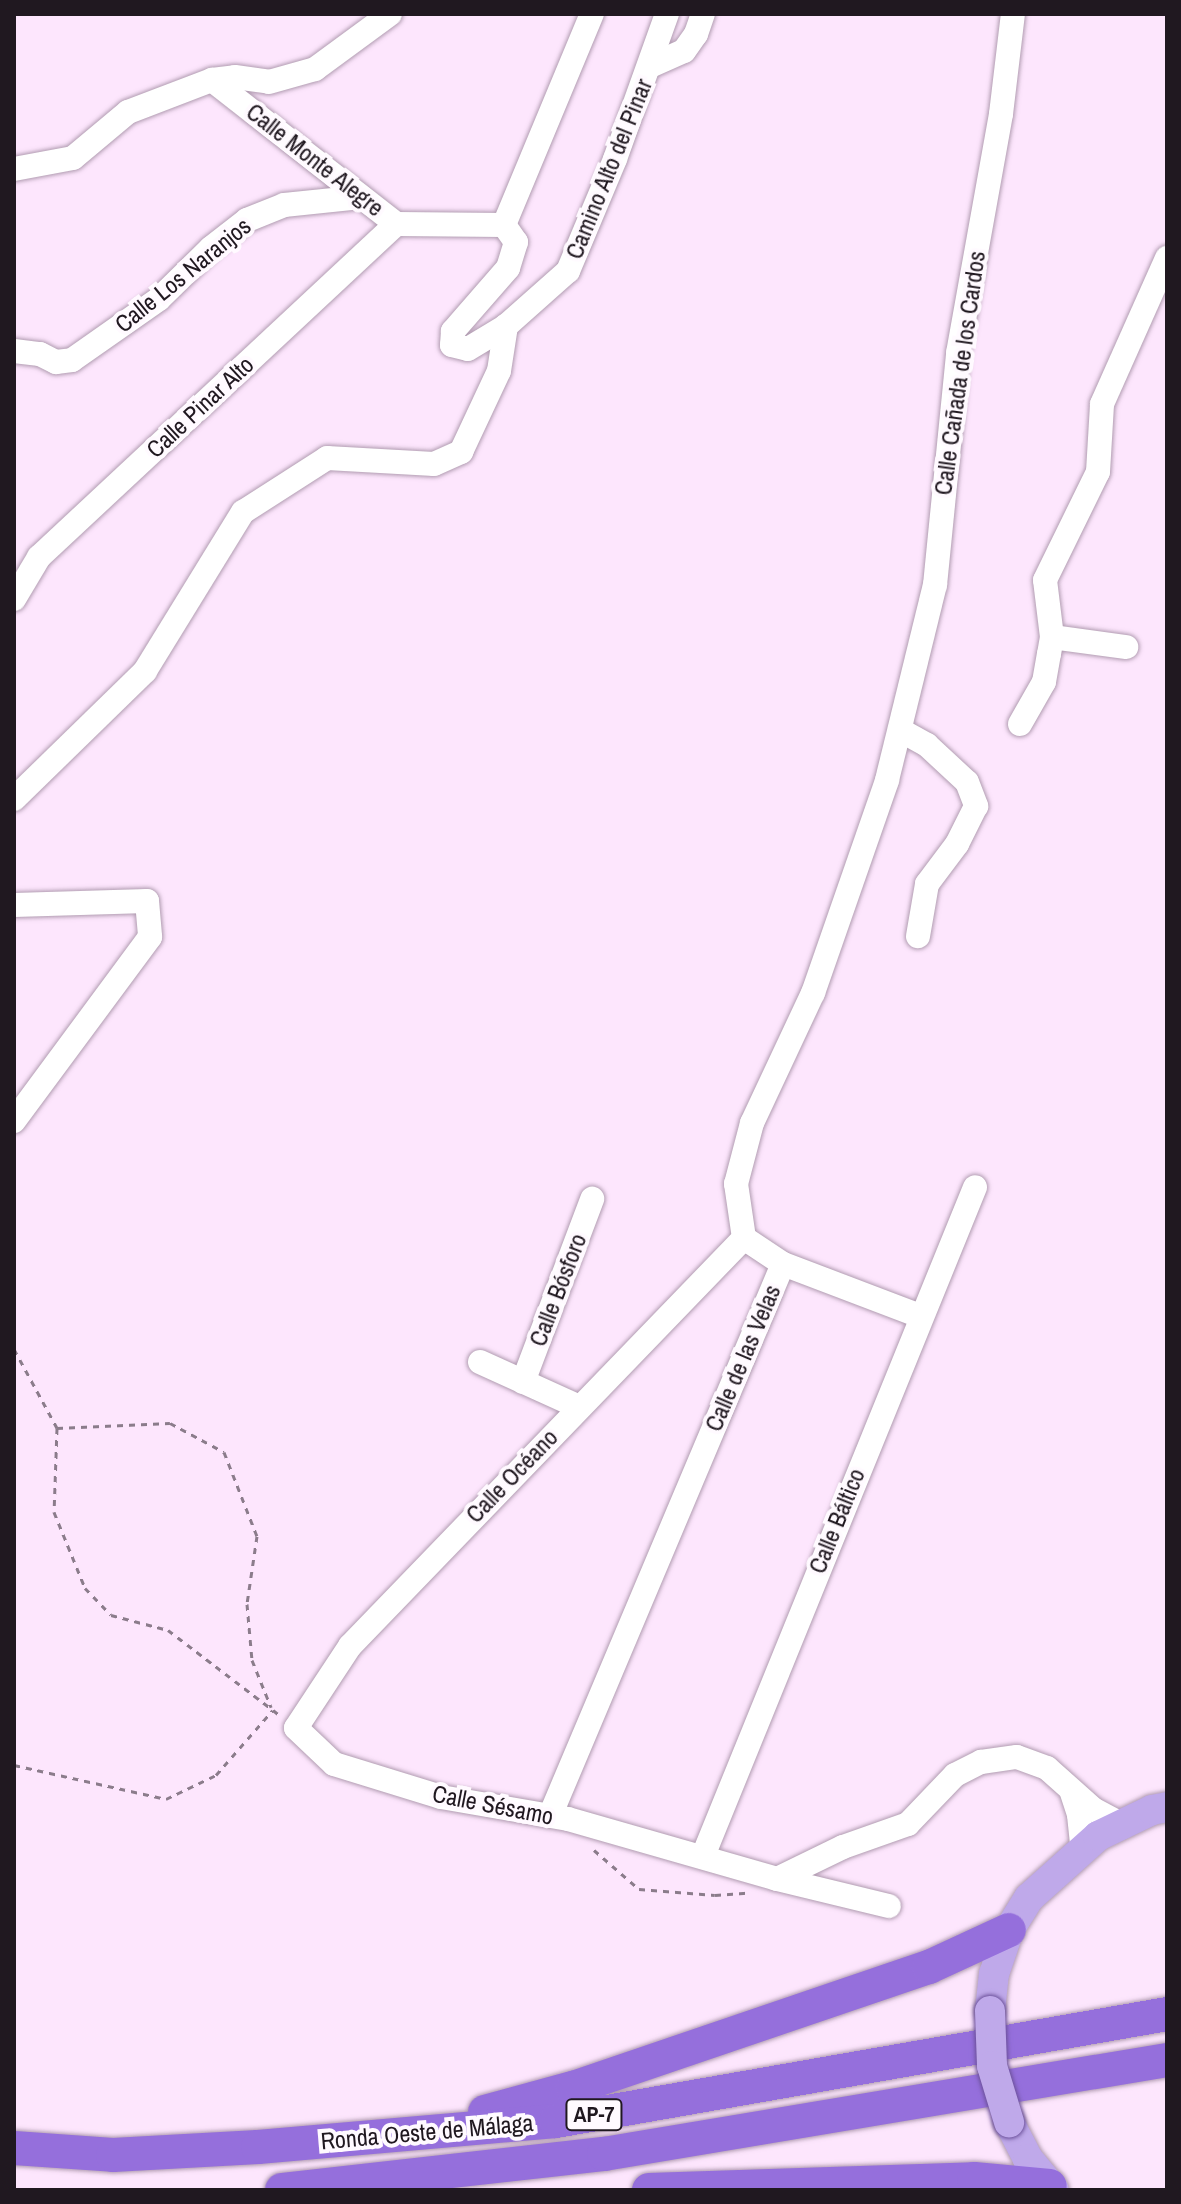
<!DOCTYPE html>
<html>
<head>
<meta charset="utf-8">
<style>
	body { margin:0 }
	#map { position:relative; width:1181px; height:2204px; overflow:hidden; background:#fde6fd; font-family:"Archivo Narrow",sans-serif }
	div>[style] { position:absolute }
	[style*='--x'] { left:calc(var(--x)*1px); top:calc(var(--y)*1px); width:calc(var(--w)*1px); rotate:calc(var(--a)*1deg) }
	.path>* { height:3px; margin-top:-1.5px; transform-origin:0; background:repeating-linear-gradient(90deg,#8b7c8b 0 6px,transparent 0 12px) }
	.roads { filter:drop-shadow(0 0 2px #b19cb1) drop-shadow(0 0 2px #b19cb1) }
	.minor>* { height:24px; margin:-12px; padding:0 12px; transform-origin:12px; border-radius:12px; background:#fff }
	.major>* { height:30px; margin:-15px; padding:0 15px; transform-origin:15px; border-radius:15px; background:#bfa9ea }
	.highway>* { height:34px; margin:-17px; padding:0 17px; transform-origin:17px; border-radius:17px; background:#956fdc }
	.bridges { filter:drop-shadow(0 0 2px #6c519a) drop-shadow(0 0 2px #6c519a) }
	.major-bridge>* { height:30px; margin:-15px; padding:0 15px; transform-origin:15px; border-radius:15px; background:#bfa9ea }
	span { translate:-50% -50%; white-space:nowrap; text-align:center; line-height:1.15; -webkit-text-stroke:8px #fffaff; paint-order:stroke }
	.shield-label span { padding:2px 6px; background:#fffaff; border:2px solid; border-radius:6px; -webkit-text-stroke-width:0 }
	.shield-label { font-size:22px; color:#201820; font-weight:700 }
	.street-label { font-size:24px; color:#201820 }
	.frame { position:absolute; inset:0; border:16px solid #201820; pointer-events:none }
</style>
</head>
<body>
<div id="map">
	<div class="path">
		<div style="--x:14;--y:1349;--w:90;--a:61.4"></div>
		<div style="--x:57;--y:1428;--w:84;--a:92"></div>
		<div style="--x:54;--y:1512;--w:82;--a:67.8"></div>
		<div style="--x:85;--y:1588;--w:37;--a:46"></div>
		<div style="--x:111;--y:1615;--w:59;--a:14.7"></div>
		<div style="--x:168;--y:1630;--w:132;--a:37.3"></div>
		<div style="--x:57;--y:1428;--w:113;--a:-2.5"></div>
		<div style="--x:170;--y:1423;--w:61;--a:28.2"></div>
		<div style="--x:224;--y:1452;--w:90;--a:68.6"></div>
		<div style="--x:257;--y:1536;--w:69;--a:98.4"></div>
		<div style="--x:247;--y:1604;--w:56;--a:84.9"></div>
		<div style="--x:252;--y:1660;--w:51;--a:68"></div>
		<div style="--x:14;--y:1765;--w:156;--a:12.6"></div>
		<div style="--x:166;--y:1799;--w:55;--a:-25.6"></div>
		<div style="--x:216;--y:1775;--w:86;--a:-48.8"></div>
		<div style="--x:273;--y:1710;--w:6;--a:39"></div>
		<div style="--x:594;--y:1850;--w:60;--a:40.9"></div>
		<div style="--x:639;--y:1889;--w:76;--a:4.5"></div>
		<div style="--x:715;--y:1895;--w:32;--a:-4"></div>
	</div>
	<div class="roads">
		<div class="minor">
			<div style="--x:650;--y:66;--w:37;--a:-24"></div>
			<div style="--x:684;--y:51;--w:21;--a:-55"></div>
			<div style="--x:696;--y:34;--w:21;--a:-71"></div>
			<div style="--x:212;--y:80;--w:234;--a:38"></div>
			<div style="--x:396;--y:224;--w:108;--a:0.5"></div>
			<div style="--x:504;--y:225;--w:21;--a:55"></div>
			<div style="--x:516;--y:242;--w:27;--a:107"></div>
			<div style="--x:508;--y:268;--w:84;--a:131.1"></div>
			<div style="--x:453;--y:331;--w:14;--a:94"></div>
			<div style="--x:452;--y:345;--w:16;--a:14"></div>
			<div style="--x:468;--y:349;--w:44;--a:-31.2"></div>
			<div style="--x:506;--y:326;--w:83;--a:-41.6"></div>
			<div style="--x:568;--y:271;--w:121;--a:-67.2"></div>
			<div style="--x:615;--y:159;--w:154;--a:-70.3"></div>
			<div style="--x:14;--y:169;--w:60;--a:-10.6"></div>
			<div style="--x:73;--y:158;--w:72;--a:-39.9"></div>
			<div style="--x:128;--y:112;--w:90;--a:-20.9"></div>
			<div style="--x:212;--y:80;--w:23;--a:-7"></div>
			<div style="--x:235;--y:77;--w:34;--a:8"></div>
			<div style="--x:269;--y:82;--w:48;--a:-15.8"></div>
			<div style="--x:315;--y:69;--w:93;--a:-36.3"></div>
			<div style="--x:504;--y:225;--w:229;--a:-67.4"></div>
			<div style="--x:14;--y:351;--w:26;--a:7"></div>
			<div style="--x:40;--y:354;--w:18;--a:27"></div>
			<div style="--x:56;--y:362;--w:16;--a:-7"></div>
			<div style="--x:72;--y:360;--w:106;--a:-35"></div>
			<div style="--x:159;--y:299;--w:73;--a:-44.4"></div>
			<div style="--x:211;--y:248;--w:46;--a:-37.9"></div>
			<div style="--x:247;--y:220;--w:40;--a:-22"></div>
			<div style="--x:284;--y:205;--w:77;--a:-5.9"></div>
			<div style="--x:14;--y:599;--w:49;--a:-59.2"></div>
			<div style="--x:39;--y:557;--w:488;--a:-43"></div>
			<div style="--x:1052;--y:637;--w:75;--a:7.7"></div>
			<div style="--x:1020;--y:724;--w:48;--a:-60.3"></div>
			<div style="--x:1044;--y:682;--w:28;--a:-80"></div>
			<div style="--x:1049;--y:654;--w:17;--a:-80"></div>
			<div style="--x:1052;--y:637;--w:57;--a:-97"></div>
			<div style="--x:1045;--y:580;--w:120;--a:-63.9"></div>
			<div style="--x:1098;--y:472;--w:68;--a:-86.6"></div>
			<div style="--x:1102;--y:404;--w:160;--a:-66"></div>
			<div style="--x:900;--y:730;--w:31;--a:29"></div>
			<div style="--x:927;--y:745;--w:54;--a:42.8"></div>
			<div style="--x:967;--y:782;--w:26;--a:69"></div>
			<div style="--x:976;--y:806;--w:42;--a:116.6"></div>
			<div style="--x:957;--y:844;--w:50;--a:126.9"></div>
			<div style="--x:927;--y:884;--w:53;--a:99.8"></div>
			<div style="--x:14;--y:799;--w:183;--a:-44.3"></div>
			<div style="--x:145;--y:671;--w:187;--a:-58.4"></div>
			<div style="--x:243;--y:512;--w:100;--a:-32.7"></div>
			<div style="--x:327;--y:458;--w:107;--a:3.2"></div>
			<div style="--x:434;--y:464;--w:30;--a:-24"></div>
			<div style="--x:461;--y:452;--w:89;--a:-64.9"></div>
			<div style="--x:499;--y:371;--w:46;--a:-81.2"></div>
			<div style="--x:14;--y:905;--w:133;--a:-1.7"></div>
			<div style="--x:147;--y:901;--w:36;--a:85"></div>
			<div style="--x:150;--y:937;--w:229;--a:126.5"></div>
			<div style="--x:744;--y:1238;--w:567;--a:134"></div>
			<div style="--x:350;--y:1646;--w:98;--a:123.4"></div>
			<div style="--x:296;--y:1728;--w:52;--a:43.5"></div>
			<div style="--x:334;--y:1764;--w:112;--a:17.1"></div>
			<div style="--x:441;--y:1797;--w:129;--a:9.8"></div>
			<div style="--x:568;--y:1819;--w:217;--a:16"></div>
			<div style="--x:777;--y:1879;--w:73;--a:-25.9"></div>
			<div style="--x:843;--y:1847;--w:69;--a:-19.5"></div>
			<div style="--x:908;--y:1824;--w:68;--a:-46.2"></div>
			<div style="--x:955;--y:1775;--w:29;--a:-27"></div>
			<div style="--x:981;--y:1762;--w:36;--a:-8"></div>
			<div style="--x:1017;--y:1757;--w:32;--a:20"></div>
			<div style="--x:1047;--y:1768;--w:62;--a:41.7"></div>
			<div style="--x:1093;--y:1809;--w:32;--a:28"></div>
			<div style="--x:920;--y:1316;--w:147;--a:-159.2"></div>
			<div style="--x:783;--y:1264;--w:47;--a:-146.3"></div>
			<div style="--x:744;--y:1238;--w:55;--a:-98.4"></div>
			<div style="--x:736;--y:1184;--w:63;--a:-75.3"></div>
			<div style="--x:752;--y:1123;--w:144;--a:-64.9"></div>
			<div style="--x:813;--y:993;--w:225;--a:-70.8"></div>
			<div style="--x:887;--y:780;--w:201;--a:-76.2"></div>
			<div style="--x:935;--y:585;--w:233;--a:-84.3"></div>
			<div style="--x:958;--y:353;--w:243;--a:-79.8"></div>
			<div style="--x:1001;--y:114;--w:101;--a:-83.2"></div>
			<div style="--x:480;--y:1362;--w:109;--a:24.4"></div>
			<div style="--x:523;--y:1382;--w:196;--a:-69.3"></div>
			<div style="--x:1072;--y:1793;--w:23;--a:72"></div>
			<div style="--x:1079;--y:1815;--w:31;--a:84"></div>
			<div style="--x:550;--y:1816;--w:599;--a:-67.12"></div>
			<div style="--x:703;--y:1856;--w:722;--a:-67.87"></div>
			<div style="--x:777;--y:1879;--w:115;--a:13.6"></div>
		</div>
		<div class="major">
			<div style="--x:990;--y:2011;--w:37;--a:-84"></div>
			<div style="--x:994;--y:1974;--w:46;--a:-71.2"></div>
			<div style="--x:1009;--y:1930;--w:38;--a:-58"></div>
			<div style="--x:1029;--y:1898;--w:93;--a:-41.9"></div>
			<div style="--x:1098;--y:1836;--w:60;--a:-25.7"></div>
			<div style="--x:1152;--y:1810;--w:15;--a:-11"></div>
			<div style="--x:1009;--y:2122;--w:42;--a:62.8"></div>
			<div style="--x:1028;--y:2159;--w:40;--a:50"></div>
		</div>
		<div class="highway">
			<div style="--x:485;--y:2112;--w:91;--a:-15.3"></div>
			<div style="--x:573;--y:2088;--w:376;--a:-18.8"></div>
			<div style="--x:929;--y:1967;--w:88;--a:-24.8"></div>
			<div style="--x:14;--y:2148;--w:99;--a:4"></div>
			<div style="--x:113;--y:2155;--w:145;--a:-3.2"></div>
			<div style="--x:258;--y:2147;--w:299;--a:-5"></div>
			<div style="--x:556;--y:2121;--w:620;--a:-9.93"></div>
			<div style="--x:282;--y:2190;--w:324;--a:-6.4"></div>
			<div style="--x:604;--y:2154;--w:571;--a:-9.48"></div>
			<div style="--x:649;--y:2190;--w:325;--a:-1.9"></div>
			<div style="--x:974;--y:2179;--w:76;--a:5.3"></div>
		</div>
	</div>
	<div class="bridges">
		<div class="major-bridge">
			<div style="--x:990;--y:2011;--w:55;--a:87.9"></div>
			<div style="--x:992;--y:2066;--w:59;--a:73.1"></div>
		</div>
	</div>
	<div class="shield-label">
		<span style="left:594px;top:2115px">AP-7</span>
	</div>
	<div class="street-label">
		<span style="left:315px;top:160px;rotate:38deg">Calle Monte Alegre</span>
		<span style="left:609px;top:169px;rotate:-68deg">Camino Alto del Pinar</span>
		<span style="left:183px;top:275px;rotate:-39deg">Calle Los Naranjos</span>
		<span style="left:960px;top:373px;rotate:-82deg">Calle Cañada de los Cardos</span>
		<span style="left:200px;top:407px;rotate:-43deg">Calle Pinar Alto</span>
		<span style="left:558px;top:1290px;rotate:-69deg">Calle Bósforo</span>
		<span style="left:743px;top:1358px;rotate:-67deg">Calle de las Velas</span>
		<span style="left:512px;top:1476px;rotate:-46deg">Calle Océano</span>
		<span style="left:837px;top:1521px;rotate:-68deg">Calle Báltico</span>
		<span style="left:493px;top:1805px;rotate:11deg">Calle Sésamo</span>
		<span style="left:427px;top:2132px;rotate:-5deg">Ronda Oeste de Málaga</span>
	</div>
	<div class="frame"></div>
</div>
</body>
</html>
